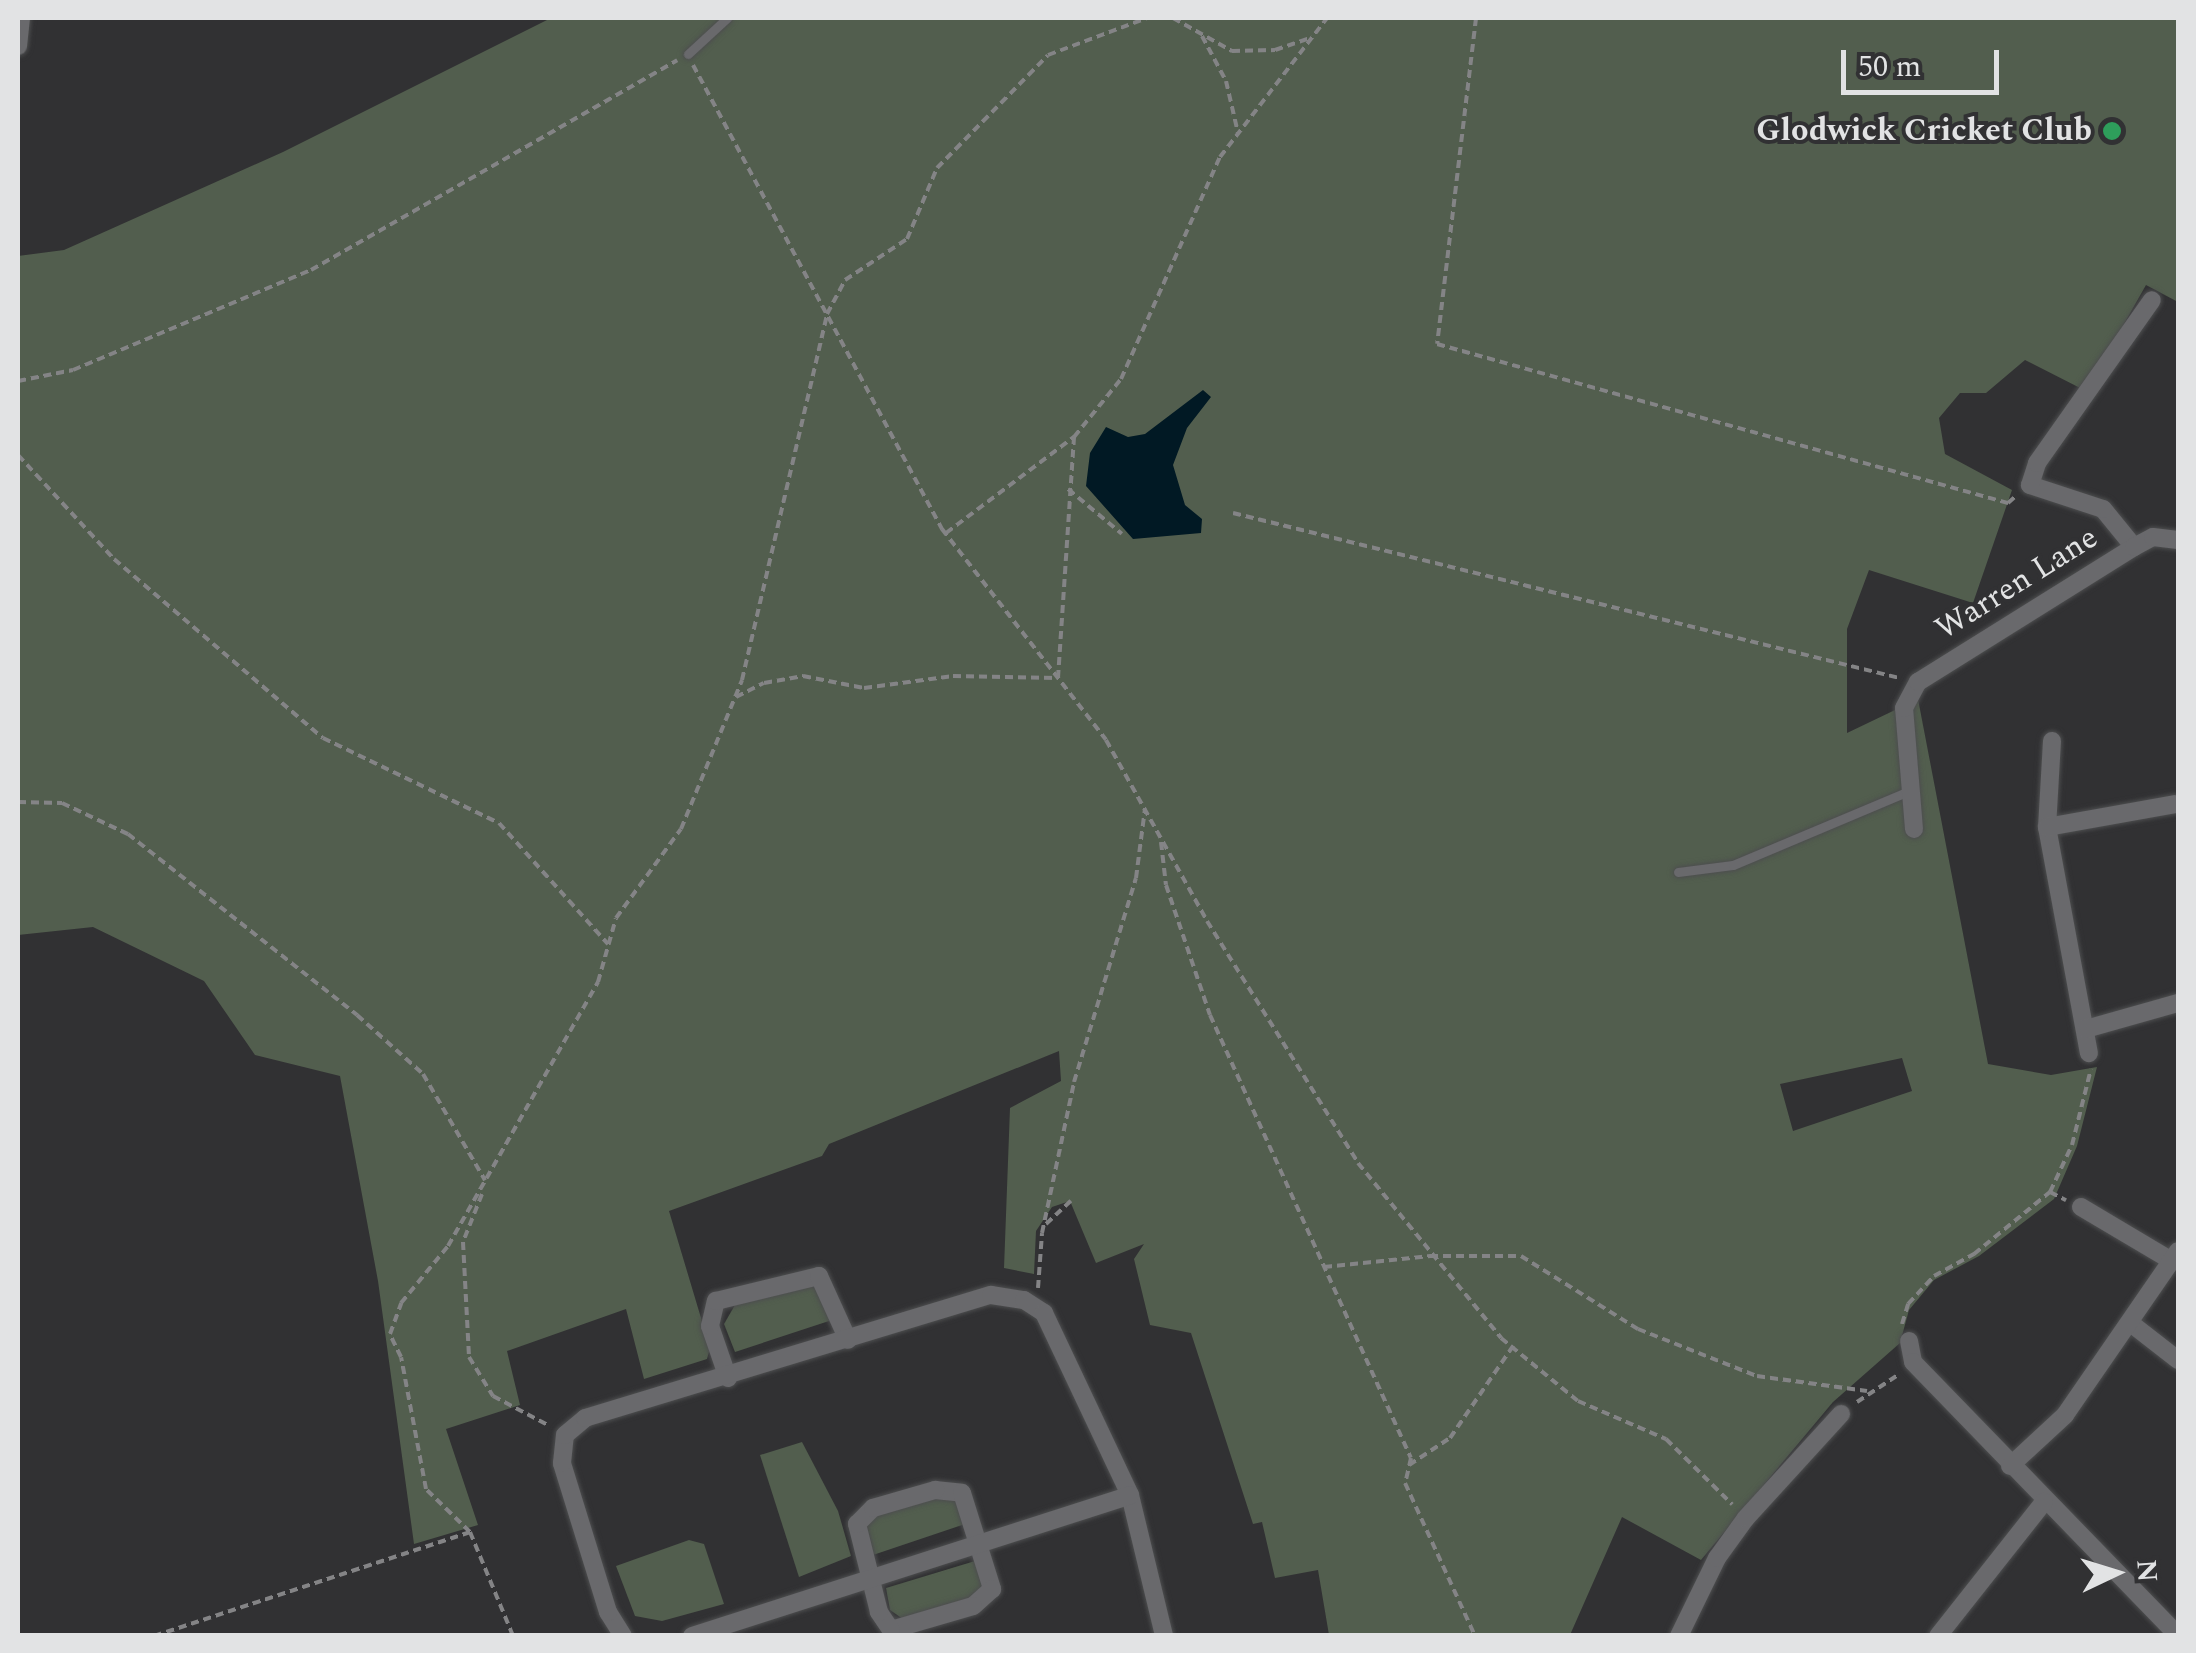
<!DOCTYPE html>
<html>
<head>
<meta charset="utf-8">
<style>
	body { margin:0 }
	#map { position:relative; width:2196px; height:1653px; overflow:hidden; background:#313133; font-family:Spectral,serif }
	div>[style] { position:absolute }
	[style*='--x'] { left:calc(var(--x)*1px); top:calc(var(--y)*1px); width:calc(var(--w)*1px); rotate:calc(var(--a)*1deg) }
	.green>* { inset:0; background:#525e4e }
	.water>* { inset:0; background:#011924 }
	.path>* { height:4px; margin-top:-2px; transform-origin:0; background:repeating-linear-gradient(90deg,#848486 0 8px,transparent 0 13px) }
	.roads { filter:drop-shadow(0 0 2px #4d4e4f) drop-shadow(0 0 2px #4d4e4f) }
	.lane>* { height:9px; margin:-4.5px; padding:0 4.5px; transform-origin:4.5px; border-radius:4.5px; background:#69696c }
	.street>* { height:18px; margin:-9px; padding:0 9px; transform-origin:9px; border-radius:9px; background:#69696c }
	.dots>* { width:28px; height:28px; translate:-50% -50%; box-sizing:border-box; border:5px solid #313133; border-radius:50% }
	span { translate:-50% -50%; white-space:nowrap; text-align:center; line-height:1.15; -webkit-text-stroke:8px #313133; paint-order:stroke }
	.poi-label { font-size:32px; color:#e2e3e4; font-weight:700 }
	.right { translate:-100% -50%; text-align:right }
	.street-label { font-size:32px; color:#e2e3e4 }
	.frame { position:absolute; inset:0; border:20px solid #e2e3e4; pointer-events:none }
	.north { position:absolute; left:2066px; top:1523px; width:100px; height:100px; -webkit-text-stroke:8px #313133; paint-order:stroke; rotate:86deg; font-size:28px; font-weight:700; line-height:40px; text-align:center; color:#e2e3e4 }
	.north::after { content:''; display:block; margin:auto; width:35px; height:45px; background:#e2e3e4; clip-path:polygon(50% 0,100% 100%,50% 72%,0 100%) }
	.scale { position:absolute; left:1841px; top:50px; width:158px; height:45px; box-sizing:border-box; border:5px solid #e2e3e4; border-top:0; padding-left:12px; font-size:30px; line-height:35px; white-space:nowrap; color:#e2e3e4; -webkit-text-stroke:8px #313133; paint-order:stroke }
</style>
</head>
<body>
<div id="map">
	<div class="green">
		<div style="clip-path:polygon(evenodd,551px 18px,2178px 18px,2178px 302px,2146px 285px,2086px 391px,2025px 360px,1986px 393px,1960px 393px,1939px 418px,1945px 454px,2012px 490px,1973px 603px,1869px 570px,1847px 629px,1847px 733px,1918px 699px,1988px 1064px,2051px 1075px,2097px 1067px,2077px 1146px,2054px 1199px,1979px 1256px,1934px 1280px,1909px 1310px,1900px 1343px,1833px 1402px,1701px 1560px,1622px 1517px,1570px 1635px,1329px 1635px,1318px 1570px,1275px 1578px,1262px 1522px,1253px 1524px,1191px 1333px,1150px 1325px,1134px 1259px,1144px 1244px,1096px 1263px,1070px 1201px,1052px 1207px,1036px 1231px,1034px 1274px,1004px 1268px,1010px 1108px,1061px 1081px,1059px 1051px,829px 1144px,822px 1156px,669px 1211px,710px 1348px,707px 1359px,644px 1379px,626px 1309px,507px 1351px,520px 1405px,446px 1429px,478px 1525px,414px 1544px,378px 1281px,340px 1076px,255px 1055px,204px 981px,93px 927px,18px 935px,18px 256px,64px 250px,283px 152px,551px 18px,1902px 1058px,1912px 1091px,1793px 1131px,1780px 1084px,1902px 1058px)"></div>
		<div style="clip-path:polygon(818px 1284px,832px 1320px,735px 1352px,724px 1324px,735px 1305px)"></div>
		<div style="clip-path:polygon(802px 1442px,838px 1511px,851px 1556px,799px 1577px,760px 1455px)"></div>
		<div style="clip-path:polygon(938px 1494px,953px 1497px,968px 1523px,873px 1555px,866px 1525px,872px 1517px)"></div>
		<div style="clip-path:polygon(689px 1540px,704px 1544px,724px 1604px,662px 1621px,635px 1616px,616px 1566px)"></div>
		<div style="clip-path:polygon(975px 1561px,984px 1583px,973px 1598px,903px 1619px,890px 1610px,886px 1588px)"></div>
	</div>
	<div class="water">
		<div style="clip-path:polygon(1203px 390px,1211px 397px,1187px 428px,1173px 465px,1185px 505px,1202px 519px,1201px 533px,1133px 539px,1086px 486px,1090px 453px,1106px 427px,1128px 437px,1145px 434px)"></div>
	</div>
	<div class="path">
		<div style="--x:1173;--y:18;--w:68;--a:29.2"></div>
		<div style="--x:1232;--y:51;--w:43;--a:-1.3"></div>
		<div style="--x:1275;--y:50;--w:39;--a:-19"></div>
		<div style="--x:1476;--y:18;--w:328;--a:96.8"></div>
		<div style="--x:1437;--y:344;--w:593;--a:15.56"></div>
		<div style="--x:2008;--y:503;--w:9;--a:-41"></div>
		<div style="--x:1202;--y:36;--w:51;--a:61.9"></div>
		<div style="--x:1226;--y:81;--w:53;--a:77"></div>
		<div style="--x:693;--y:65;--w:527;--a:61.78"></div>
		<div style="--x:942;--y:529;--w:267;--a:52.1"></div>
		<div style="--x:1106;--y:740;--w:207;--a:60.8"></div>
		<div style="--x:1207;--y:921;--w:285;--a:58"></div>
		<div style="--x:1358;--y:1163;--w:226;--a:50.7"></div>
		<div style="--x:1501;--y:1338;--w:99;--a:39.3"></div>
		<div style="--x:1578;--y:1401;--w:96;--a:23.4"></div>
		<div style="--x:1666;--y:1439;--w:93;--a:44.6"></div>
		<div style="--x:18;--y:381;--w:56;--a:-11.3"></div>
		<div style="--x:73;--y:370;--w:258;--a:-22.8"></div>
		<div style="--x:311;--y:270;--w:422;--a:-29.8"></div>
		<div style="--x:18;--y:455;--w:142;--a:47.3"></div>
		<div style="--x:114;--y:559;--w:275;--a:40.6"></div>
		<div style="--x:323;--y:738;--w:195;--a:25.8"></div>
		<div style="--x:499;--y:823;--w:163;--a:48"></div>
		<div style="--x:1068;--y:489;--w:70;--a:39.8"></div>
		<div style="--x:1233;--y:513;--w:686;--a:13.91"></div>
		<div style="--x:946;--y:533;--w:160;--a:-36.9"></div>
		<div style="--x:1074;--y:437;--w:75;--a:-51"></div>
		<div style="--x:1121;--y:379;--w:243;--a:-66"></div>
		<div style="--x:1220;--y:157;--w:175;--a:-52.4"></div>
		<div style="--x:736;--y:697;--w:31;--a:-27"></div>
		<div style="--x:764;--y:683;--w:40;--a:-10"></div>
		<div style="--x:803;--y:676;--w:62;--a:11.1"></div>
		<div style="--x:864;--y:688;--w:90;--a:-7.7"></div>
		<div style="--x:953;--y:676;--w:105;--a:1.1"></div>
		<div style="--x:1058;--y:678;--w:242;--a:-86.2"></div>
		<div style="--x:18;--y:802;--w:44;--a:1.3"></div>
		<div style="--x:62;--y:803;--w:73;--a:25.2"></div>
		<div style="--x:128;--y:834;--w:292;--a:38.3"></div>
		<div style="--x:357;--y:1015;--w:89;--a:41.8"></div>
		<div style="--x:423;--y:1074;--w:123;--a:59.7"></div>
		<div style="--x:1161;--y:842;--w:43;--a:83.4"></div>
		<div style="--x:1166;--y:885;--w:137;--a:71.3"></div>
		<div style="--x:1210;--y:1015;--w:486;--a:65.6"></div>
		<div style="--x:1411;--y:1458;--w:26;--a:103"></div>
		<div style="--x:1405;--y:1483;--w:168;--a:65.4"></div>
		<div style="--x:2050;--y:1192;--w:52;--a:-64.9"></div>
		<div style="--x:2072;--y:1145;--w:78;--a:-76"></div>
		<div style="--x:482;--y:1194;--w:52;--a:111.6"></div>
		<div style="--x:463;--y:1242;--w:115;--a:87"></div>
		<div style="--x:469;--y:1357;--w:46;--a:58.4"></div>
		<div style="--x:493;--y:1396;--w:62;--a:27.8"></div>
		<div style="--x:1046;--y:1224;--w:34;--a:-43"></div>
		<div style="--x:1042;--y:1233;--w:154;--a:-78"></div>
		<div style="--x:1074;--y:1082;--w:213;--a:-73.1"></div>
		<div style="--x:1136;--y:878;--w:70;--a:-82.6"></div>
		<div style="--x:1324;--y:1267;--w:107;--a:-5.9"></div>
		<div style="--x:1430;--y:1256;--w:91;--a:0"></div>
		<div style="--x:1521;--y:1256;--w:138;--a:32"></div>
		<div style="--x:1638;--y:1329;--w:128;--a:21.6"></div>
		<div style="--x:1757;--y:1376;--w:111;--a:7.8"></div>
		<div style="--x:1038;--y:1288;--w:55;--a:-85.8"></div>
		<div style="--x:1902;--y:1324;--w:21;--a:-73"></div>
		<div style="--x:1908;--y:1304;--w:38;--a:-47"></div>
		<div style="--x:1934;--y:1276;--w:46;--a:-28.8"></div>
		<div style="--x:1974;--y:1254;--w:98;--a:-39.2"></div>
		<div style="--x:2050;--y:1192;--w:18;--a:27"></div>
		<div style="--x:1857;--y:1402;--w:49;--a:-33.4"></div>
		<div style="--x:1409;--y:1465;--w:49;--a:-33.4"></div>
		<div style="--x:1450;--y:1438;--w:112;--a:-55.6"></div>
		<div style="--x:470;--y:1532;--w:62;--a:-135.7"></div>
		<div style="--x:426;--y:1489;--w:134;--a:-100.7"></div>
		<div style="--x:401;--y:1357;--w:25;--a:-116"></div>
		<div style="--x:390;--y:1334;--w:33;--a:-70"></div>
		<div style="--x:401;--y:1303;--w:74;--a:-50.5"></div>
		<div style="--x:448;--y:1246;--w:304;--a:-60.4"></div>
		<div style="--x:598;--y:982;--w:66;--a:-74.3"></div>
		<div style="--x:616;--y:918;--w:110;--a:-53.9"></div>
		<div style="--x:681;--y:829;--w:161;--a:-67.7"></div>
		<div style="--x:742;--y:680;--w:376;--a:-76.9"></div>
		<div style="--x:827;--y:314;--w:38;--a:-62"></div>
		<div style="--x:845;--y:280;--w:74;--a:-33.5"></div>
		<div style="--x:907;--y:239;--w:77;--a:-67.1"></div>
		<div style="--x:937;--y:168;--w:158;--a:-45.5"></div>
		<div style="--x:1048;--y:55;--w:106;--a:-20.5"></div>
		<div style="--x:154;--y:1636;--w:333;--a:-18.2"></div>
		<div style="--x:470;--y:1532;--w:113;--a:67.5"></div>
	</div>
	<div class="roads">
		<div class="lane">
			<div style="--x:688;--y:54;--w:53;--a:-42.7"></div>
			<div style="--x:1678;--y:872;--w:55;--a:-7.3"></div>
			<div style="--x:1733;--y:865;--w:193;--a:-22.8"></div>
		</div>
		<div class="street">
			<div style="--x:18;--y:46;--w:28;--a:-84"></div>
			<div style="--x:2134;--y:547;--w:49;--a:-129.2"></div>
			<div style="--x:2103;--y:509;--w:77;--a:-161.8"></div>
			<div style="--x:2030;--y:485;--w:23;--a:-72"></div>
			<div style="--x:2037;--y:463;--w:199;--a:-54.8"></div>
			<div style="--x:2052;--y:741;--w:86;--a:93.3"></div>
			<div style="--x:2047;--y:827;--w:230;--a:79.5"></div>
			<div style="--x:2047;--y:827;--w:131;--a:-10.1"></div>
			<div style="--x:1914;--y:829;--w:121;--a:-94.7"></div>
			<div style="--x:1904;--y:708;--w:30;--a:-62"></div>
			<div style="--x:1918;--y:682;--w:255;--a:-32"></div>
			<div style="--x:2134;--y:547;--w:21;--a:-28"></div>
			<div style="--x:2153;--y:537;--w:25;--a:7"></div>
			<div style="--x:2086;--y:1029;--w:96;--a:-15.8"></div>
			<div style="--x:2081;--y:1207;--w:106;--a:30.7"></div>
			<div style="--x:2133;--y:1325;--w:57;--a:37.9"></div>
			<div style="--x:1909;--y:1341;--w:21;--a:79"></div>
			<div style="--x:1913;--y:1362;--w:380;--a:45.9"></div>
			<div style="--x:728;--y:1378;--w:55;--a:-109.1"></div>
			<div style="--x:710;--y:1326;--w:26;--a:-77"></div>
			<div style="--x:716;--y:1301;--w:106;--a:-13.6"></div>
			<div style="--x:819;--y:1276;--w:70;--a:65.6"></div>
			<div style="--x:2010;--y:1466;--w:75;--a:-42.8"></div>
			<div style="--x:2065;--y:1415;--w:199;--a:-55.4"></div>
			<div style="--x:935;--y:1490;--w:27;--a:6"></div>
			<div style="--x:962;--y:1493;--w:101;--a:72.6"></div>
			<div style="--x:992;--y:1589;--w:25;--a:138"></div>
			<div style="--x:973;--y:1606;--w:85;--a:163.7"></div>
			<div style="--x:891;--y:1630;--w:22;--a:-124"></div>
			<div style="--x:879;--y:1612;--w:91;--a:-104"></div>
			<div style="--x:857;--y:1524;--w:23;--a:-45"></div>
			<div style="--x:873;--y:1508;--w:65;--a:-16.2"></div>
			<div style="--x:623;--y:1636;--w:28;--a:-122"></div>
			<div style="--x:608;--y:1612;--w:156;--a:-107.2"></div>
			<div style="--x:562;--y:1463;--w:28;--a:-84"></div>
			<div style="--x:565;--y:1435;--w:26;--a:-40"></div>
			<div style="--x:585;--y:1418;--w:424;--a:-16.9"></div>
			<div style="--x:991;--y:1295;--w:33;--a:9"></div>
			<div style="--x:1024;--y:1300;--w:24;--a:33"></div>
			<div style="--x:1044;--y:1313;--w:201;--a:64.7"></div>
			<div style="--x:1130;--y:1495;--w:145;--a:76.4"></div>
			<div style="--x:692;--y:1636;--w:460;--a:-17.8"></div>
			<div style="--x:1679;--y:1636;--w:87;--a:-64"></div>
			<div style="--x:1717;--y:1558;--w:49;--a:-54.1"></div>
			<div style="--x:1746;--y:1518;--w:141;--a:-47.6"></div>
			<div style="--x:1938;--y:1636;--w:171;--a:-51.7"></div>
		</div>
	</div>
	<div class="dots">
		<div style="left:2112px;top:131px;background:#2e9e5b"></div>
	</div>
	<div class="poi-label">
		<span class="right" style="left:2092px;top:131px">Glodwick Cricket Club</span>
	</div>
	<div class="street-label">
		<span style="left:2017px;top:584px;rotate:-32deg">Warren Lane</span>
	</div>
	<div class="frame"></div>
	<div class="north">N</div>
	<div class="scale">50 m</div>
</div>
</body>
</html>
